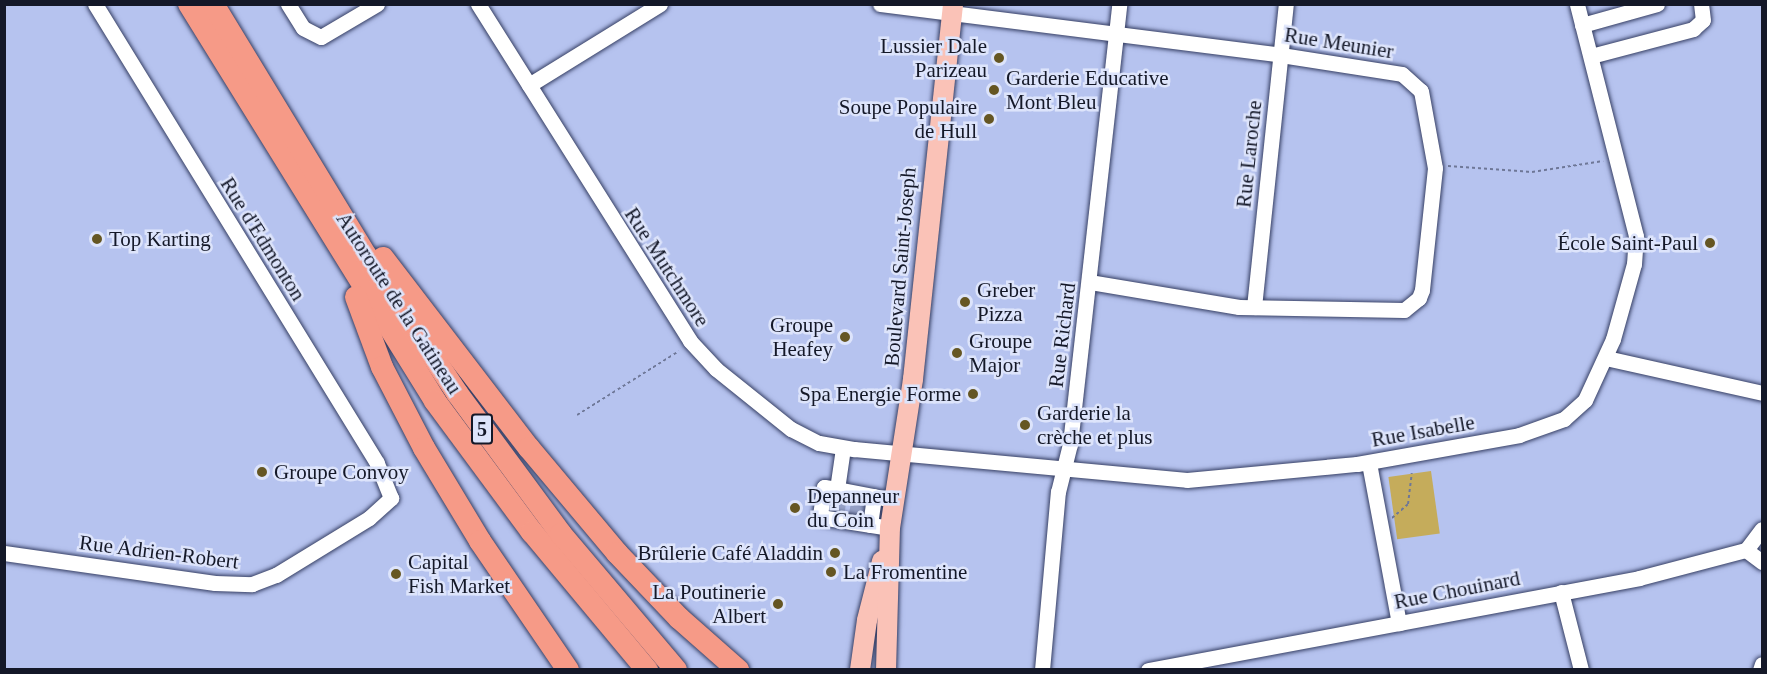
<!DOCTYPE html>
<html>
<head>
<meta charset="utf-8">
<style>
	body { margin:0 }
	#map { position:relative; width:1767px; height:674px; overflow:hidden; background:#b6c3ef; font-family:Georgia,serif }
	div>[style] { position:absolute }
	[style*='--x'] { left:calc(var(--x)*1px); top:calc(var(--y)*1px); width:calc(var(--w)*1px); rotate:calc(var(--a)*1deg) }
	.green>* { inset:0; background:#c5ac5b; transform-origin:0 0 }
	.minor-tunnel>* { height:15px; margin-top:-7.5px; transform-origin:0; background:repeating-linear-gradient(90deg,#96a1c7 0 15px,transparent 0 23px) }
	.path>* { height:2px; margin-top:-1px; transform-origin:0; background:repeating-linear-gradient(90deg,#6e7797 0 3px,transparent 0 6px) }
	.roads { filter:drop-shadow(0 0 2px #363f64) drop-shadow(0 0 2px #363f64) }
	.minor>* { height:15px; margin:-7.5px; padding:0 7.5px; transform-origin:7.5px; border-radius:7.5px; background:#fff }
	.major>* { height:20px; margin:-10px; padding:0 10px; transform-origin:10px; border-radius:10px; background:#fac2b7 }
	.highway>* { height:22px; margin:-11px; padding:0 11px; transform-origin:11px; border-radius:11px; background:#f69a87 }
	.dots>* { width:16px; height:16px; translate:-50% -50%; box-sizing:border-box; border:3px solid #dde4fb; border-radius:50% }
	span { translate:-50% -50%; white-space:nowrap; text-align:center; line-height:1.15; -webkit-text-stroke:5px #dde4fb; paint-order:stroke }
	.shield-label span { padding:2px 4px; background:#dde4fb; border:2px solid; border-radius:4px; -webkit-text-stroke-width:0 }
	.shield-label { font-size:20px; color:#141828; font-weight:700 }
	.street-label { font-size:21px; color:#141828 }
	.poi-label { font-size:21px; color:#141828 }
	.right { translate:-100% -50%; text-align:right }
	.left { translate:0 -50%; text-align:left }
	.frame { position:absolute; inset:0; border:6px solid #141828; pointer-events:none }
</style>
</head>
<body>
<div id="map">
	<div class="green">
		<div style="left:1431px;top:471px;width:63px;height:43px;rotate:82deg"></div>
	</div>
	<div class="minor-tunnel">
		<div style="--x:837;--y:514;--w:16;--a:-83"></div>
		<div style="--x:856;--y:516;--w:16;--a:-79"></div>
	</div>
	<div class="path">
		<div style="--x:1448;--y:166;--w:84;--a:4.1"></div>
		<div style="--x:1532;--y:172;--w:72;--a:-8.8"></div>
		<div style="--x:577;--y:415;--w:120;--a:-32.1"></div>
		<div style="--x:1392;--y:518;--w:21;--a:-41"></div>
		<div style="--x:1408;--y:504;--w:31;--a:-83"></div>
	</div>
	<div class="roads">
		<div class="minor">
			<div style="--x:288;--y:4;--w:28;--a:58"></div>
			<div style="--x:303;--y:28;--w:20;--a:27"></div>
			<div style="--x:321;--y:37;--w:65;--a:-30.5"></div>
			<div style="--x:478;--y:4;--w:398;--a:57.8"></div>
			<div style="--x:690;--y:341;--w:38;--a:47"></div>
			<div style="--x:716;--y:369;--w:96;--a:38.7"></div>
			<div style="--x:791;--y:429;--w:31;--a:27"></div>
			<div style="--x:819;--y:443;--w:36;--a:10"></div>
			<div style="--x:854;--y:449;--w:334;--a:5.3"></div>
			<div style="--x:1187;--y:480;--w:171;--a:-5.4"></div>
			<div style="--x:1357;--y:464;--w:165;--a:-10.1"></div>
			<div style="--x:1519;--y:435;--w:48;--a:-19.6"></div>
			<div style="--x:1564;--y:419;--w:28;--a:-42"></div>
			<div style="--x:1585;--y:400;--w:67;--a:-65.3"></div>
			<div style="--x:1613;--y:339;--w:78;--a:-74.4"></div>
			<div style="--x:1634;--y:264;--w:28;--a:-86"></div>
			<div style="--x:1636;--y:236;--w:239;--a:-104.3"></div>
			<div style="--x:880;--y:4;--w:404;--a:7.2"></div>
			<div style="--x:1281;--y:55;--w:122;--a:8.9"></div>
			<div style="--x:1402;--y:74;--w:25;--a:42"></div>
			<div style="--x:1421;--y:91;--w:78;--a:79.7"></div>
			<div style="--x:1435;--y:168;--w:123;--a:96.1"></div>
			<div style="--x:1422;--y:290;--w:9;--a:111"></div>
			<div style="--x:1419;--y:298;--w:19;--a:141"></div>
			<div style="--x:1404;--y:310;--w:165;--a:-179"></div>
			<div style="--x:1239;--y:307;--w:152;--a:-170.5"></div>
			<div style="--x:1582;--y:25;--w:78;--a:-15.6"></div>
			<div style="--x:1591;--y:56;--w:106;--a:-14.8"></div>
			<div style="--x:1693;--y:29;--w:13;--a:-42"></div>
			<div style="--x:1703;--y:20;--w:16;--a:-97"></div>
			<div style="--x:529;--y:85;--w:154;--a:-31.7"></div>
			<div style="--x:1254;--y:307;--w:305;--a:-84"></div>
			<div style="--x:1606;--y:358;--w:160;--a:12.6"></div>
			<div style="--x:843;--y:448;--w:41;--a:98.3"></div>
			<div style="--x:837;--y:489;--w:13;--a:-171"></div>
			<div style="--x:824;--y:487;--w:30;--a:98"></div>
			<div style="--x:820;--y:517;--w:71;--a:8.9"></div>
			<div style="--x:1369;--y:463;--w:163;--a:79.4"></div>
			<div style="--x:837;--y:489;--w:57;--a:11.1"></div>
			<div style="--x:870;--y:525;--w:29;--a:-82"></div>
			<div style="--x:1746;--y:550;--w:20;--a:37"></div>
			<div style="--x:4;--y:553;--w:213;--a:8.1"></div>
			<div style="--x:215;--y:583;--w:37;--a:2"></div>
			<div style="--x:252;--y:584;--w:26;--a:-21"></div>
			<div style="--x:276;--y:575;--w:109;--a:-31.5"></div>
			<div style="--x:369;--y:518;--w:30;--a:-42"></div>
			<div style="--x:391;--y:498;--w:38;--a:-112"></div>
			<div style="--x:377;--y:463;--w:539;--a:-121.57"></div>
			<div style="--x:1561;--y:592;--w:81;--a:75.6"></div>
			<div style="--x:1042;--y:670;--w:179;--a:-84.9"></div>
			<div style="--x:1058;--y:492;--w:49;--a:-76"></div>
			<div style="--x:1070;--y:444;--w:443;--a:-83.6"></div>
			<div style="--x:1148;--y:670;--w:500;--a:-10.6"></div>
			<div style="--x:1639;--y:578;--w:111;--a:-14.7"></div>
			<div style="--x:1746;--y:550;--w:26;--a:-53"></div>
			<div style="--x:1760;--y:670;--w:6;--a:-72"></div>
		</div>
		<div class="major">
			<div style="--x:860;--y:670;--w:50;--a:-82"></div>
			<div style="--x:867;--y:620;--w:61;--a:-75.7"></div>
			<div style="--x:886;--y:670;--w:142;--a:-88.4"></div>
			<div style="--x:890;--y:528;--w:151;--a:-81.2"></div>
			<div style="--x:913;--y:379;--w:377;--a:-83.9"></div>
		</div>
		<div class="highway">
			<div style="--x:189;--y:4;--w:467;--a:58.2"></div>
			<div style="--x:435;--y:401;--w:163;--a:53.5"></div>
			<div style="--x:532;--y:532;--w:180;--a:50.2"></div>
			<div style="--x:213;--y:4;--w:296;--a:58.7"></div>
			<div style="--x:367;--y:257;--w:163;--a:56.5"></div>
			<div style="--x:457;--y:393;--w:175;--a:53.6"></div>
			<div style="--x:561;--y:534;--w:178;--a:49.8"></div>
			<div style="--x:383;--y:258;--w:240;--a:52.5"></div>
			<div style="--x:529;--y:448;--w:137;--a:50"></div>
			<div style="--x:617;--y:553;--w:90;--a:46.4"></div>
			<div style="--x:679;--y:618;--w:79;--a:41.4"></div>
			<div style="--x:356;--y:297;--w:75;--a:69.6"></div>
			<div style="--x:382;--y:367;--w:91;--a:62.6"></div>
			<div style="--x:424;--y:448;--w:109;--a:58.9"></div>
			<div style="--x:480;--y:541;--w:156;--a:55.7"></div>
		</div>
	</div>
	<div class="dots">
		<div style="left:999px;top:58px;background:#655623"></div>
		<div style="left:994px;top:90px;background:#655623"></div>
		<div style="left:989px;top:119px;background:#655623"></div>
		<div style="left:97px;top:239px;background:#655623"></div>
		<div style="left:1710px;top:243px;background:#655623"></div>
		<div style="left:965px;top:302px;background:#655623"></div>
		<div style="left:845px;top:337px;background:#655623"></div>
		<div style="left:957px;top:353px;background:#655623"></div>
		<div style="left:973px;top:394px;background:#655623"></div>
		<div style="left:1025px;top:425px;background:#655623"></div>
		<div style="left:262px;top:472px;background:#655623"></div>
		<div style="left:795px;top:508px;background:#655623"></div>
		<div style="left:835px;top:553px;background:#655623"></div>
		<div style="left:831px;top:572px;background:#655623"></div>
		<div style="left:396px;top:574px;background:#655623"></div>
		<div style="left:778px;top:604px;background:#655623"></div>
	</div>
	<div class="shield-label">
		<span style="left:482px;top:429px">5</span>
	</div>
	<div class="street-label">
		<span style="left:1339px;top:43px;rotate:9deg">Rue Meunier</span>
		<span style="left:1249px;top:154px;rotate:-84deg">Rue Laroche</span>
		<span style="left:263px;top:239px;rotate:58deg">Rue d'Edmonton</span>
		<span style="left:667px;top:267px;rotate:57deg">Rue Mutchmore</span>
		<span style="left:900px;top:267px;rotate:-85deg">Boulevard Saint-Joseph</span>
		<span style="left:399px;top:303px;rotate:57deg">Autoroute de la Gatineau</span>
		<span style="left:1062px;top:335px;rotate:-83deg">Rue Richard</span>
		<span style="left:1423px;top:431px;rotate:-10deg">Rue Isabelle</span>
		<span style="left:159px;top:552px;rotate:7deg">Rue Adrien-Robert</span>
		<span style="left:1457px;top:590px;rotate:-11deg">Rue Chouinard</span>
	</div>
	<div class="poi-label">
		<span class="right" style="left:987px;top:58px">Lussier Dale<br>Parizeau</span>
		<span class="left" style="left:1006px;top:90px">Garderie Educative<br>Mont Bleu</span>
		<span class="right" style="left:977px;top:119px">Soupe Populaire<br>de Hull</span>
		<span class="left" style="left:109px;top:239px">Top Karting</span>
		<span class="right" style="left:1698px;top:243px">École Saint-Paul</span>
		<span class="left" style="left:977px;top:302px">Greber<br>Pizza</span>
		<span class="right" style="left:833px;top:337px">Groupe<br>Heafey</span>
		<span class="left" style="left:969px;top:353px">Groupe<br>Major</span>
		<span class="right" style="left:961px;top:394px">Spa Energie Forme</span>
		<span class="left" style="left:1037px;top:425px">Garderie la<br>crèche et plus</span>
		<span class="left" style="left:274px;top:472px">Groupe Convoy</span>
		<span class="left" style="left:807px;top:508px">Depanneur<br>du Coin</span>
		<span class="right" style="left:823px;top:553px">Brûlerie Café Aladdin</span>
		<span class="left" style="left:408px;top:574px">Capital<br>Fish Market</span>
		<span class="left" style="left:843px;top:572px">La Fromentine</span>
		<span class="right" style="left:766px;top:604px">La Poutinerie<br>Albert</span>
	</div>
	<div class="frame"></div>
</div>
</body>
</html>
